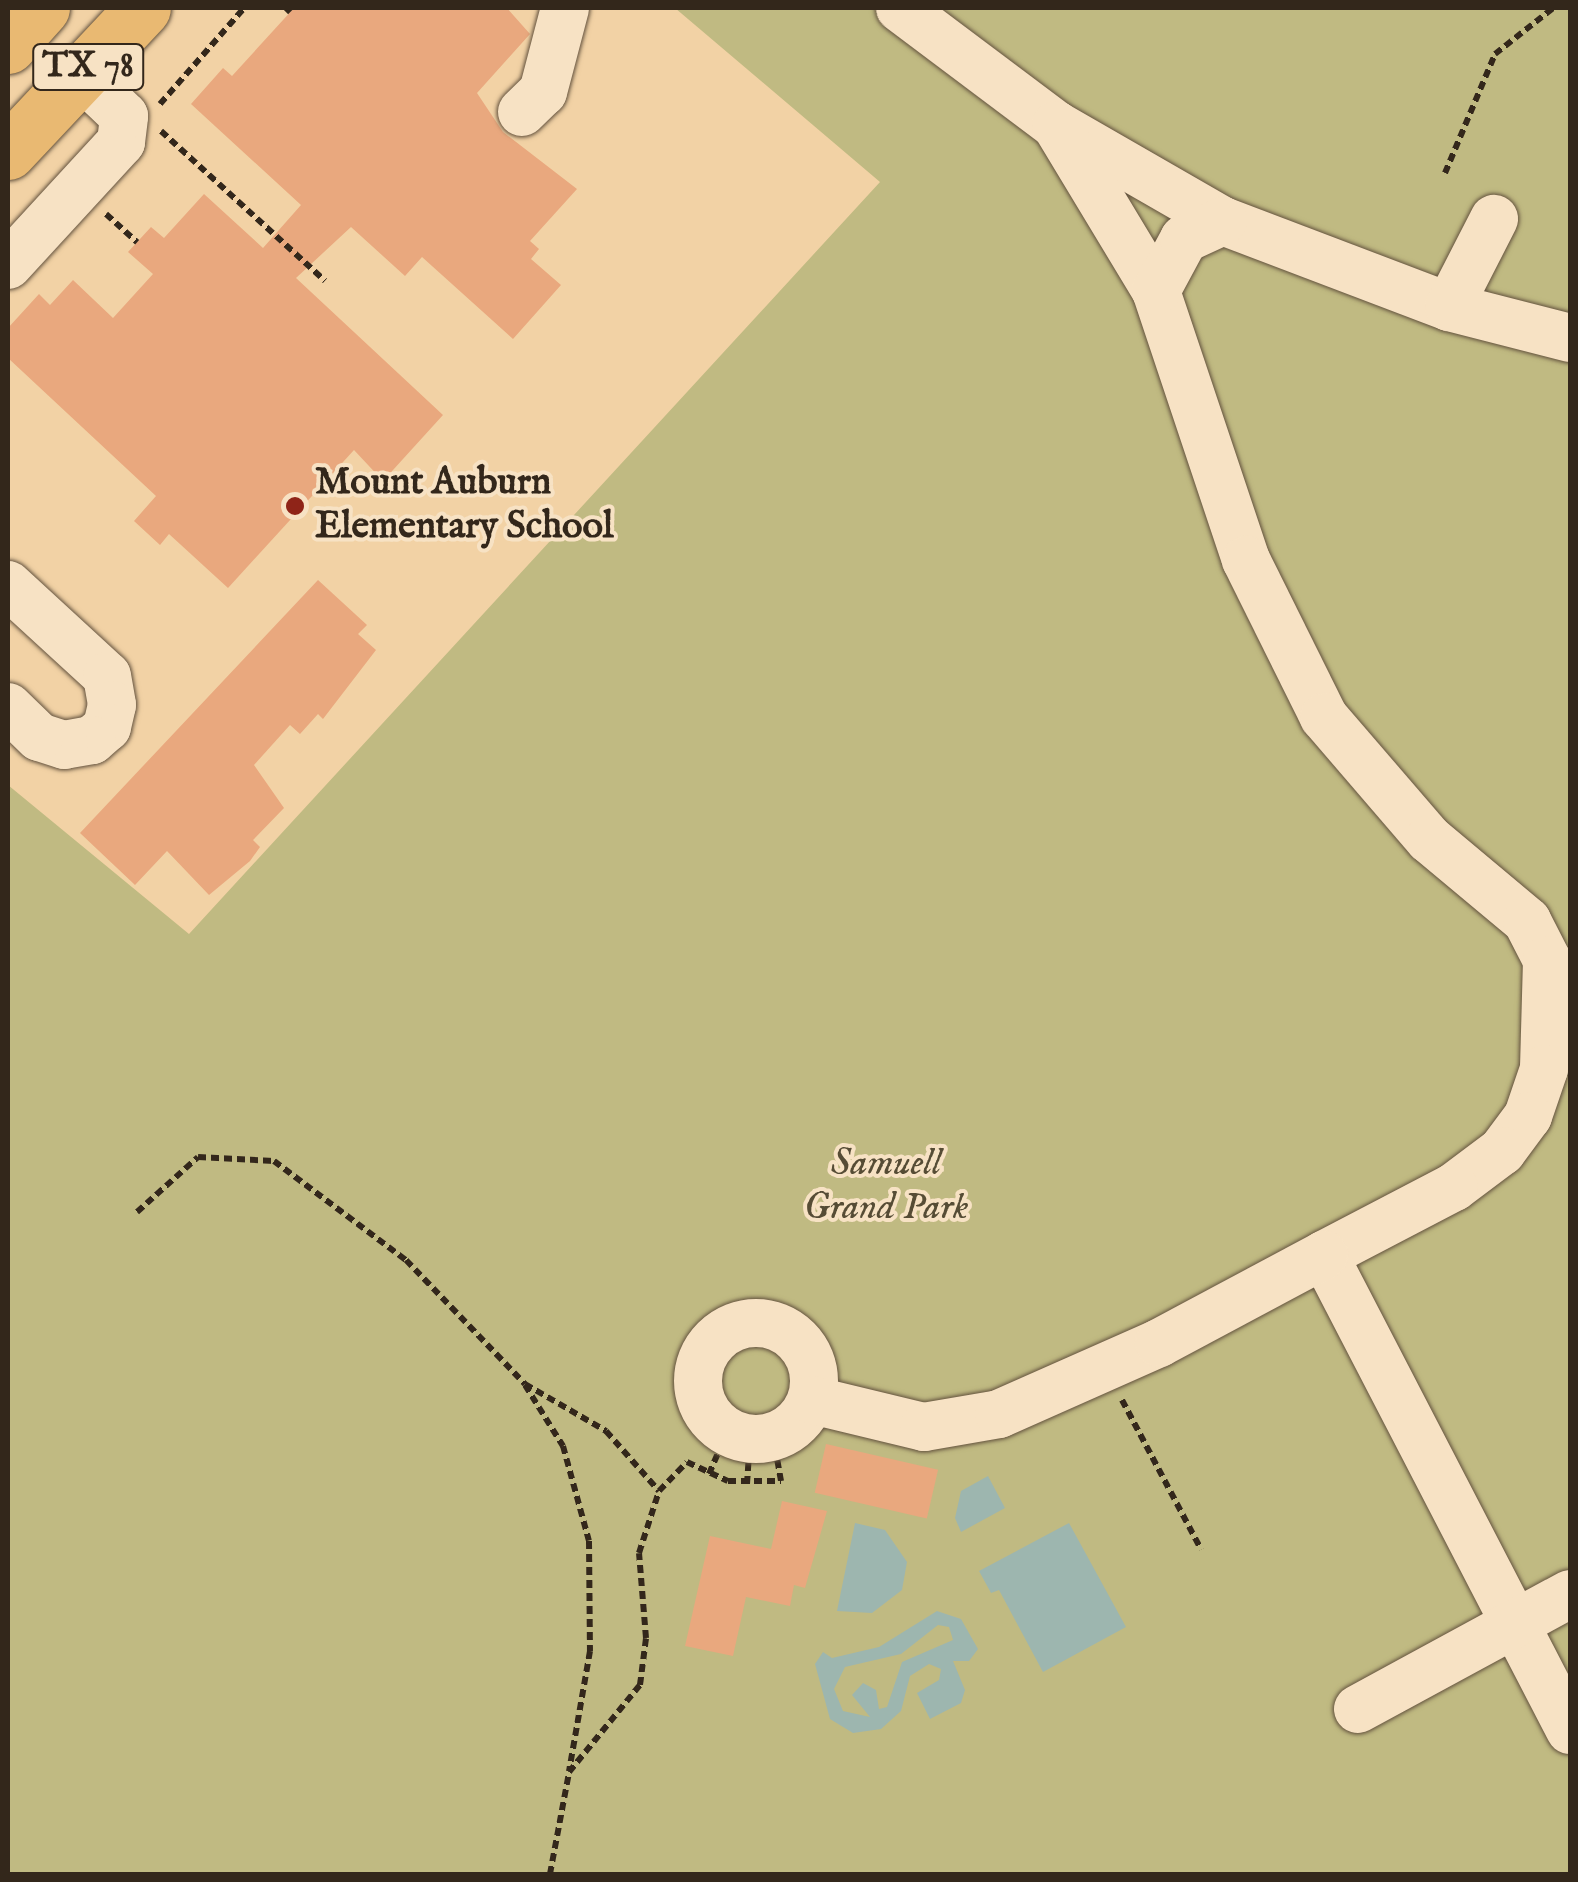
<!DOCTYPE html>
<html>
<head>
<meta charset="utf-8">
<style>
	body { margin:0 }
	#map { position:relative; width:1578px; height:1882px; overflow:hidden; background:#f2d2a5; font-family:"IM FELL English",serif }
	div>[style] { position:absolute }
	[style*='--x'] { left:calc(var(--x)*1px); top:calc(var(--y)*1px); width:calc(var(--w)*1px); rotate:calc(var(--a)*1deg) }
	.green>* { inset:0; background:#c0ba82 }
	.water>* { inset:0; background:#9db6af }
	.building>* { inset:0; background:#e9a87e; transform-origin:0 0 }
	.path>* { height:6px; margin-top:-3px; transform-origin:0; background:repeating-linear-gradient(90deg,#33271b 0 8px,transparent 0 13px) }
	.roads { filter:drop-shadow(0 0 2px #63523e) drop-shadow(0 0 2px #63523e) }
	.minor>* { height:48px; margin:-24px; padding:0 24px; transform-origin:24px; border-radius:24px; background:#f7e2c4 }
	.minor>.ring { margin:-24px; padding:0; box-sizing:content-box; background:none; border:48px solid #f7e2c4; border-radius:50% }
	.major>* { height:55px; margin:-27.5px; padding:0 27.5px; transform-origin:27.5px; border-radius:27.5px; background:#e9b972 }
	.dots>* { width:28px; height:28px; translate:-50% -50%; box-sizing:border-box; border:5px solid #f7e2c4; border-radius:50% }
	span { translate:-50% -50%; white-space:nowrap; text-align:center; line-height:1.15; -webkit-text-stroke:8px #f7e2c4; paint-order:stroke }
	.shield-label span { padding:2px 8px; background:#f7e2c4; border:2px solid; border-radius:8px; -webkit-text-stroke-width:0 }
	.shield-label { font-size:35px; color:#33271b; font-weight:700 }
	.poi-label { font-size:38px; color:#33271b; font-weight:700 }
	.left { translate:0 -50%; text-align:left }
	.park-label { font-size:38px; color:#564c35; font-style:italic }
	.frame { position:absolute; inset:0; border:10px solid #33271b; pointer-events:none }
</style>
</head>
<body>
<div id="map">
	<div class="green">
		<div style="clip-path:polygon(675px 8px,1570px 8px,1570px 1874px,8px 1874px,8px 785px,189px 934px,880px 182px)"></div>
	</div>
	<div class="water">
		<div style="clip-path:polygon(988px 1476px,1005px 1508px,961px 1532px,955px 1518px,961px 1491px)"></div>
		<div style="clip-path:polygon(855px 1523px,885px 1530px,907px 1562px,902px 1590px,872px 1613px,837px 1611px)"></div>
		<div style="clip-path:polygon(1069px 1523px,1126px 1627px,1043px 1672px,999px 1590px,991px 1593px,979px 1571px)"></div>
		<div style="clip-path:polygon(evenodd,937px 1611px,961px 1619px,978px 1649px,969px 1661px,953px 1661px,965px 1690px,961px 1703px,930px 1719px,917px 1693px,939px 1680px,941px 1669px,929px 1664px,910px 1676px,901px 1711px,881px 1729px,853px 1733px,830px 1719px,815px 1664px,823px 1652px,832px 1658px,879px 1647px,937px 1611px,938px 1625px,949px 1627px,953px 1640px,902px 1662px,887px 1707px,879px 1709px,876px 1690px,863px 1683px,852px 1695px,870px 1717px,843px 1711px,834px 1689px,845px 1667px,901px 1654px,938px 1625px)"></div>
	</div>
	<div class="building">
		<div style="clip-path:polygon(294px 8px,507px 8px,530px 34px,477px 93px,503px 132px,577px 189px,530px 241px,539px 249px,531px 259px,561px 285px,513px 339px,422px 257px,405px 276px,351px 227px,296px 278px,443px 415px,383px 481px,354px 450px,228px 588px,169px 534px,160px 545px,134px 521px,156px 496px,8px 358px,8px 328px,39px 294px,50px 305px,73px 280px,113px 318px,153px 274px,128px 252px,151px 227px,164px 238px,204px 194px,263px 248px,301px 205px,191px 104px,223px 68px,232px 76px)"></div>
		<div style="clip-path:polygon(318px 580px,367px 625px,358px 634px,376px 650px,323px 719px,318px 714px,300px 734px,290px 725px,254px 765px,284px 808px,253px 840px,260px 847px,250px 861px,209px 895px,167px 851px,135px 885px,80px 833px)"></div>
		<div style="left:826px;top:1444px;width:115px;height:50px;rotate:13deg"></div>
		<div style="clip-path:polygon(782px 1501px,827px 1511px,805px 1588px,794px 1585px,790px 1606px,746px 1597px,733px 1656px,685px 1646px,710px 1536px,771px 1549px)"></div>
	</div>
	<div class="path">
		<div style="--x:286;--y:8;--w:6;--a:45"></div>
		<div style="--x:160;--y:104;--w:128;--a:-48.8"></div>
		<div style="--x:161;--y:131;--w:222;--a:42.4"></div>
		<div style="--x:1445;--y:173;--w:129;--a:-67.2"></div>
		<div style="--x:1495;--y:54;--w:74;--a:-38.4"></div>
		<div style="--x:106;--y:214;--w:42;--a:42.1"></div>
		<div style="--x:137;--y:1212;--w:82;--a:-42"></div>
		<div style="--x:198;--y:1157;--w:76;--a:3"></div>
		<div style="--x:274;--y:1161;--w:165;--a:36.9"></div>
		<div style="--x:406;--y:1260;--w:172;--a:46.2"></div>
		<div style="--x:525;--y:1384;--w:94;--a:30.1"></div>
		<div style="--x:606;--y:1431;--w:80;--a:48.5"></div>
		<div style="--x:525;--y:1385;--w:72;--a:58.1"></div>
		<div style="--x:563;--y:1446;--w:98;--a:74.7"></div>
		<div style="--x:589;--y:1541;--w:110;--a:89.5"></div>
		<div style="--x:590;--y:1651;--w:122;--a:99.9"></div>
		<div style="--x:1122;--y:1400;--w:169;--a:62.1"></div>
		<div style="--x:709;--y:1474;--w:46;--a:-66.8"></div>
		<div style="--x:747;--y:1484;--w:45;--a:-86.2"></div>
		<div style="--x:550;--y:1874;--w:104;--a:-79.4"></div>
		<div style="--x:569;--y:1772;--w:112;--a:-50.8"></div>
		<div style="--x:640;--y:1685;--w:47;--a:-82.7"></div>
		<div style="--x:646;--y:1638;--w:85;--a:-94.7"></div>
		<div style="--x:639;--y:1553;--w:65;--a:-72.1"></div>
		<div style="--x:659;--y:1491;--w:40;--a:-46"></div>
		<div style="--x:687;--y:1462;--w:45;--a:24.9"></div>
		<div style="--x:728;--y:1481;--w:53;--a:0"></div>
		<div style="--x:781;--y:1481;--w:28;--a:-100"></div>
		<div style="--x:776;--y:1453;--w:30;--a:-27"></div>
	</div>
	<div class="roads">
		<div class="minor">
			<div style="--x:900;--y:8;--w:195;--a:36.9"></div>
			<div style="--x:1056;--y:125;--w:193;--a:29.9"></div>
			<div style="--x:1223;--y:221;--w:242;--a:20.8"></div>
			<div style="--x:1449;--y:307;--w:125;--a:14.4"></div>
			<div style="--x:522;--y:112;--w:29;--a:-44"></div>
			<div style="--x:543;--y:92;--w:87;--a:-75.3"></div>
			<div style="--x:1056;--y:125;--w:194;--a:58.9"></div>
			<div style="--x:1156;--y:291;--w:284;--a:71.5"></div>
			<div style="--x:1246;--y:560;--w:175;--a:63.6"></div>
			<div style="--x:1324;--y:717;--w:161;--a:49.3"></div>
			<div style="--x:1429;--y:839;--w:128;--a:39.9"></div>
			<div style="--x:1527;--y:921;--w:44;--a:62.9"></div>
			<div style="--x:1547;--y:960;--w:109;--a:91.6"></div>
			<div style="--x:1544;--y:1069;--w:50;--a:108.8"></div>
			<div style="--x:1528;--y:1116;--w:44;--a:126.6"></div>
			<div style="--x:1502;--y:1151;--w:60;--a:143.1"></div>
			<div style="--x:1454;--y:1187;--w:147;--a:152.4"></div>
			<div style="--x:1324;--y:1255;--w:535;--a:62.62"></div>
			<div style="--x:8;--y:265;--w:167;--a:-47.4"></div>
			<div style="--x:121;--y:142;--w:26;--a:-83"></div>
			<div style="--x:124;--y:116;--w:59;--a:-136.4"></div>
			<div style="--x:1156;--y:291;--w:59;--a:-61.7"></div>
			<div style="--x:1184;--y:239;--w:43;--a:-24.8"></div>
			<div style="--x:1449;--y:307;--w:99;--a:-62.9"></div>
			<div style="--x:8;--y:585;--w:134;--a:42.6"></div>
			<div style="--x:107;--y:676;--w:29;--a:80"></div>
			<div style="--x:112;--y:705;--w:23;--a:103"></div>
			<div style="--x:107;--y:727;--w:20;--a:139"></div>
			<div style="--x:92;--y:740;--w:28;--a:170"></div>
			<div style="--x:64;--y:745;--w:26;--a:-162"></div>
			<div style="--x:39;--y:737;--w:43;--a:-135.9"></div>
			<div class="ring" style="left:698px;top:1323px;width:68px;height:68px"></div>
			<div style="--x:812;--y:1400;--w:115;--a:13.6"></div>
			<div style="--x:924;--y:1427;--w:76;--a:-9.8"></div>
			<div style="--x:999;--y:1414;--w:175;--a:-23.9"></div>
			<div style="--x:1159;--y:1343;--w:187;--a:-28.1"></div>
			<div style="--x:1358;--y:1709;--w:241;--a:-28.5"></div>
		</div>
		<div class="major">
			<div style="--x:8;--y:46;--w:51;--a:-48.2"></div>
			<div style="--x:8;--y:152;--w:197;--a:-46.8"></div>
		</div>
	</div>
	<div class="dots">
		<div style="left:295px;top:506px;background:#8f2418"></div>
	</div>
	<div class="shield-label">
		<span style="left:88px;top:67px">TX 78</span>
	</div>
	<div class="poi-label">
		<span class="left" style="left:315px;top:506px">Mount Auburn<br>Elementary School</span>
	</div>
	<div class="park-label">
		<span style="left:886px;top:1187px">Samuell<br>Grand Park</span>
	</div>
	<div class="frame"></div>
</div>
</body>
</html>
